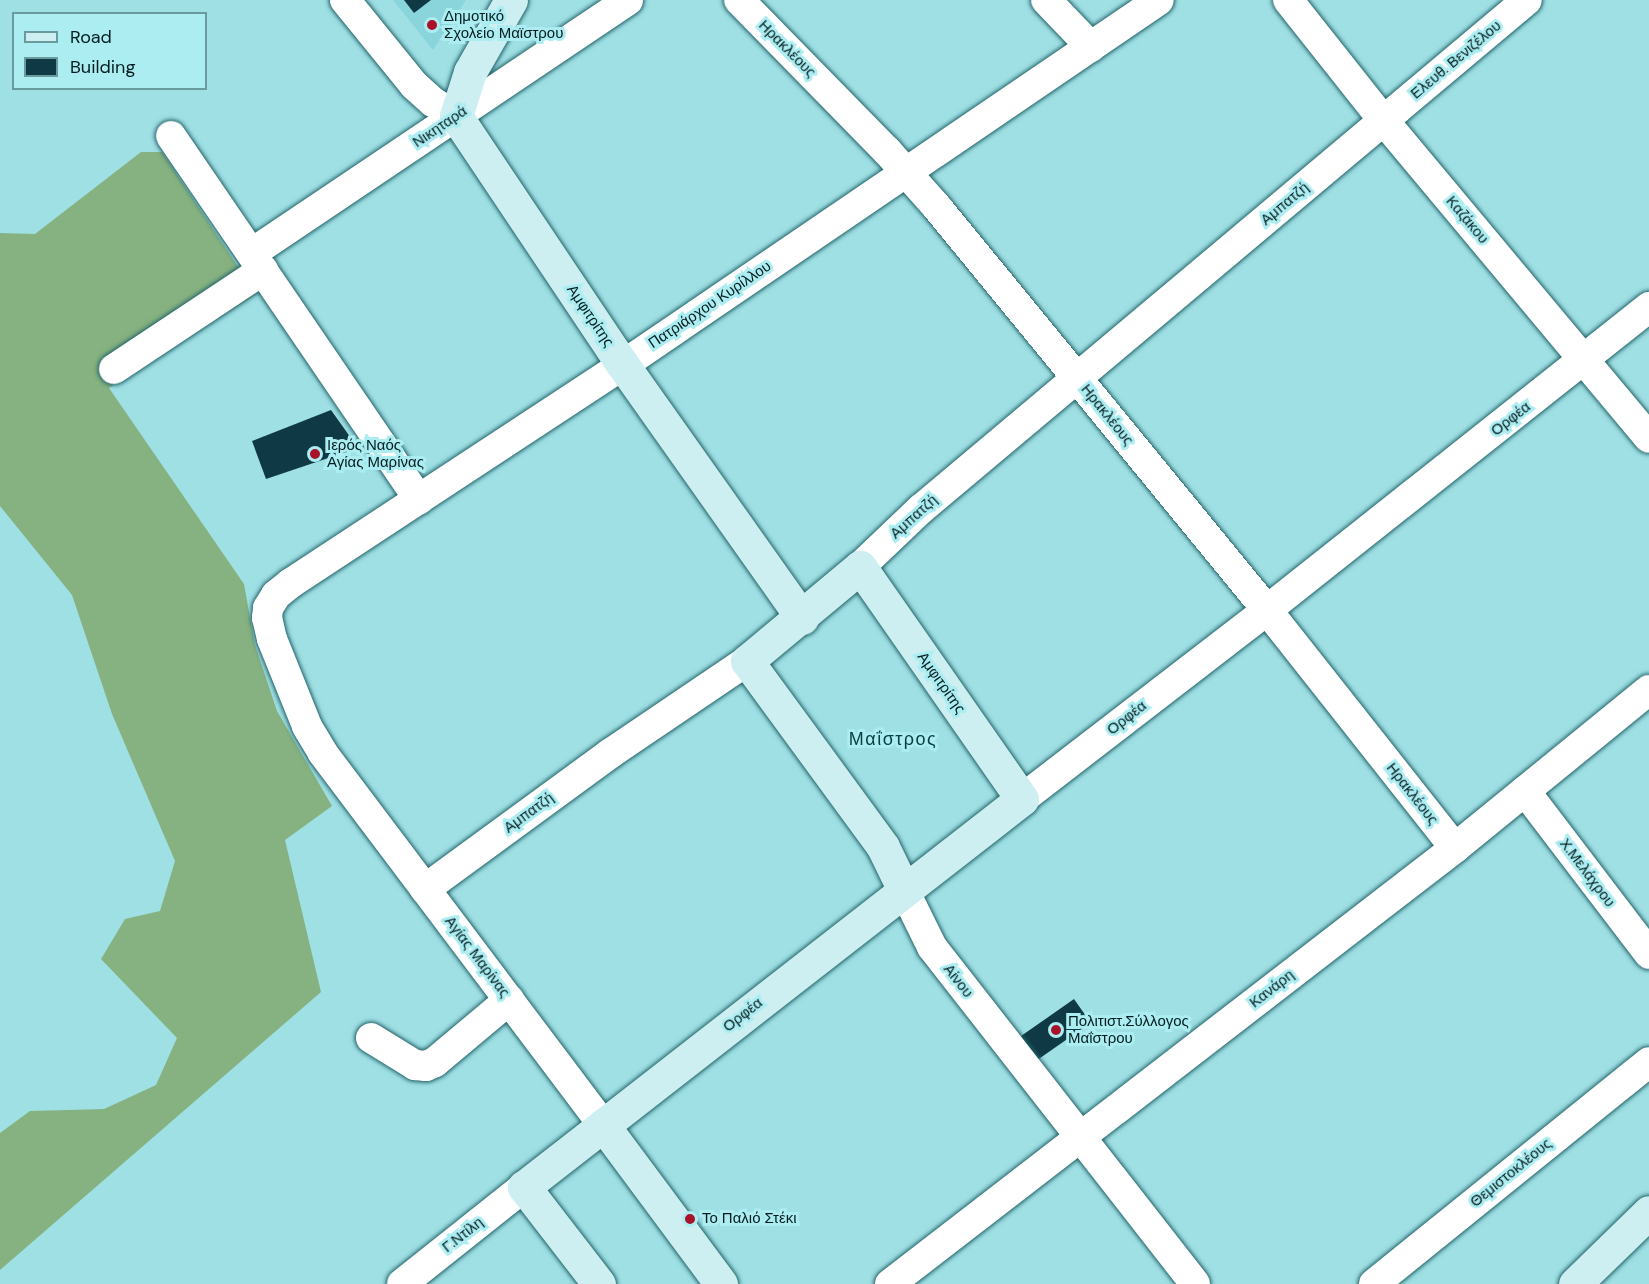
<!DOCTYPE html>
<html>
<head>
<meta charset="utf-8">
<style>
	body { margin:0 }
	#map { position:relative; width:1649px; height:1284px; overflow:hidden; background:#9fe0e5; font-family:"DM Sans",sans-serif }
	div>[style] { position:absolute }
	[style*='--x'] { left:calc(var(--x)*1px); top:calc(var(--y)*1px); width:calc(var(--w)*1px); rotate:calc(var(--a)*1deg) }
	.built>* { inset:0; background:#8ad5db }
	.forest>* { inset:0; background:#86b281 }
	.building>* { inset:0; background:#0f3945; transform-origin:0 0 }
	.roads { filter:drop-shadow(0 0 2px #236469) drop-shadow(0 0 2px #236469) }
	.street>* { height:30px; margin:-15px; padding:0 15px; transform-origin:15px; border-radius:15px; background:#fff }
	.secondary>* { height:33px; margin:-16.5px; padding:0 16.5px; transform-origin:16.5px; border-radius:16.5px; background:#ceeff1 }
	.dots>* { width:16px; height:16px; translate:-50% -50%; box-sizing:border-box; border:3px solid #acedf2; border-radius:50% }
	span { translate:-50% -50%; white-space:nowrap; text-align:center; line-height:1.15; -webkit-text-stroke:6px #acedf2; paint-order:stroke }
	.poi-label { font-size:15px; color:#041e20 }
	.left { translate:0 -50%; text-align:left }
	.street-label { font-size:15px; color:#041e20 }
	.quarter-label { font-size:18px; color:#093e42; letter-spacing:1.5px }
	.legend { position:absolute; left:12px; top:12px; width:195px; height:78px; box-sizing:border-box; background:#acedf2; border:2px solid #699a9e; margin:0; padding:8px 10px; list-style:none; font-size:18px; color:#041e20 }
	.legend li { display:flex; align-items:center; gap:12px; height:30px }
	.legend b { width:30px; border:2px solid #699a9e }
</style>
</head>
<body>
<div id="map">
	<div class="built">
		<div style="clip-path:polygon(393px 0,466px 0,433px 50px)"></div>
	</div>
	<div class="forest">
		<div style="clip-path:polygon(141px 152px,162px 152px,256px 294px,109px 388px,244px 584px,255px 645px,277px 711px,332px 806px,285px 840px,321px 992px,0 1270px,0 1133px,30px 1111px,104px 1109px,156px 1085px,177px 1038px,101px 959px,125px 919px,160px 911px,175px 861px,112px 714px,72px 595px,0 506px,0 233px,35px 234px)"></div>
	</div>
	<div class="building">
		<div style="clip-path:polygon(404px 0,431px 0,414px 13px)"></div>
		<div style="clip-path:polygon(331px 410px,358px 448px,266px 479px,252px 441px)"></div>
		<div style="left:1074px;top:999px;width:29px;height:66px;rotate:55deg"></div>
	</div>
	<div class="roads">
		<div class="street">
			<div style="--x:345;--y:0;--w:109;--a:50.9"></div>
			<div style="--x:414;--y:85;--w:25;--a:42"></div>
			<div style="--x:433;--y:102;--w:27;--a:31"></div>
			<div style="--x:739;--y:0;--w:211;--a:45.6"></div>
			<div style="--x:887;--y:151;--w:74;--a:48.3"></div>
			<div style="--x:936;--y:206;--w:522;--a:50.67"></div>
			<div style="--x:1267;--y:610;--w:303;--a:51.7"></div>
			<div style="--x:1046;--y:0;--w:65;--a:46.2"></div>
			<div style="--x:1288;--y:0;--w:154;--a:51.6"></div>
			<div style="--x:1384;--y:121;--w:413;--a:50.1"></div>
			<div style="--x:171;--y:136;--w:440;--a:55.7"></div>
			<div style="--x:252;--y:253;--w:453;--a:-33.9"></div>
			<div style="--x:114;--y:369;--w:179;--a:-33.6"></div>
			<div style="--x:860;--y:567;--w:84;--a:-43.6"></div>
			<div style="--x:921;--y:509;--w:791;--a:-40.03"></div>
			<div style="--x:1525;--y:791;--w:205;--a:52.7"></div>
			<div style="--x:1022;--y:799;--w:309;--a:-37.6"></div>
			<div style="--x:1267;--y:610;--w:488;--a:-38.4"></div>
			<div style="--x:425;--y:889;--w:230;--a:-36.2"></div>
			<div style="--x:611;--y:753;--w:164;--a:-34.1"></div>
			<div style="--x:904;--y:890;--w:64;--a:63.8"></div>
			<div style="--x:932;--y:947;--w:427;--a:52"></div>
			<div style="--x:371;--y:1038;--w:52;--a:31.5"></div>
			<div style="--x:415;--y:1065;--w:11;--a:5"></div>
			<div style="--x:426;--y:1066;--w:10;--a:-24"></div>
			<div style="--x:435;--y:1062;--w:97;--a:-40"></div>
			<div style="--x:603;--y:1125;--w:466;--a:-127"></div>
			<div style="--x:323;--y:753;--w:31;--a:-121"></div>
			<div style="--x:307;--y:726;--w:94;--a:-111.9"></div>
			<div style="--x:272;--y:639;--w:22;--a:-103"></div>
			<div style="--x:267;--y:618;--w:10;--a:-84"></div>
			<div style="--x:268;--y:608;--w:15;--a:-58"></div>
			<div style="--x:276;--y:595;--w:19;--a:-39"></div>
			<div style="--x:291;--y:583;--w:397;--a:-33.3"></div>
			<div style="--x:623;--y:365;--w:648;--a:-34.25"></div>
			<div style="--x:402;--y:1284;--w:156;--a:-38.5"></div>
			<div style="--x:890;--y:1284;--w:714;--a:-37.66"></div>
			<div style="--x:1455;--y:848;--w:250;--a:-39.2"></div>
			<div style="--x:1374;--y:1284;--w:353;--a:-38.9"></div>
		</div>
		<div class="secondary">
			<div style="--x:511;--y:0;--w:83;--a:119.7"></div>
			<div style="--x:470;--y:72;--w:46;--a:107.7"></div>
			<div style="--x:456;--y:116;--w:300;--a:56.2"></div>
			<div style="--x:623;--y:365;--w:310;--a:54.7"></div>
			<div style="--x:603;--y:1125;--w:198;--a:53.4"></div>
			<div style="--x:599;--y:1284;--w:123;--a:-127.7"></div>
			<div style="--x:524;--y:1187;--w:631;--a:-37.92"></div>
			<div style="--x:1022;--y:799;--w:283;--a:-124.9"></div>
			<div style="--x:860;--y:567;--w:147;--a:140.2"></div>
			<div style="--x:747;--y:661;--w:230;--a:53.8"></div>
			<div style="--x:883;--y:847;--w:48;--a:64"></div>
			<div style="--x:1575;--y:1284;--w:103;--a:-44.2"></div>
		</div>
	</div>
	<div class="dots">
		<div style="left:432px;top:25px;background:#a91228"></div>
		<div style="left:315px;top:454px;background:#a91228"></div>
		<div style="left:1056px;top:1030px;background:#a91228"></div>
		<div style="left:690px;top:1219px;background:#a91228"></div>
	</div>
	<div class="poi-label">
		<span class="left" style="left:444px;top:25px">Δημοτικό<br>Σχολείο Μαϊστρου</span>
		<span class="left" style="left:327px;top:454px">Ιερός Ναός<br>Αγίας Μαρίνας</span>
		<span class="left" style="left:1068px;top:1030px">Πολιτιστ.Σύλλογος<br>Μαΐστρου</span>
		<span class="left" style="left:702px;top:1219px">Το Παλιό Στέκι</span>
	</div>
	<div class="street-label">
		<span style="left:787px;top:49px;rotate:45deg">Ηρακλέους</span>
		<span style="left:1456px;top:60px;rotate:-40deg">Ελευθ. Βενιζέλου</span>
		<span style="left:440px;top:127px;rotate:-34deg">Νικηταρά</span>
		<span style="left:1285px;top:204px;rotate:-40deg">Αμπατζή</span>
		<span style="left:1467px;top:220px;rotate:50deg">Καζάκου</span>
		<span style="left:710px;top:305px;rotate:-34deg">Πατριάρχου Κυρίλλου</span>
		<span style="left:590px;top:316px;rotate:56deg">Αμφιτρίτης</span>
		<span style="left:1107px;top:415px;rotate:51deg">Ηρακλέους</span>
		<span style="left:1511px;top:419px;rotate:-38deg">Ορφέα</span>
		<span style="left:914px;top:517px;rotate:-42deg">Αμπατζή</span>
		<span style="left:941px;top:683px;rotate:55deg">Αμφιτρίτης</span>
		<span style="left:1127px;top:718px;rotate:-38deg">Ορφέα</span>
		<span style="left:1412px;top:794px;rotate:52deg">Ηρακλέους</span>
		<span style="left:529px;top:813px;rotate:-36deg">Αμπατζή</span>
		<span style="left:1587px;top:873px;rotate:53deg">Χ.Μελάχρου</span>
		<span style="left:477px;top:957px;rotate:53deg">Αγίας Μαρίνας</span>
		<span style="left:958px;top:981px;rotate:52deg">Αίνου</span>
		<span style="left:1272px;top:989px;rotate:-38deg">Κανάρη</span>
		<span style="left:743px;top:1015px;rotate:-38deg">Ορφέα</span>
		<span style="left:1511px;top:1173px;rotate:-39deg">Θεμιστοκλέους</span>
		<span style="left:463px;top:1235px;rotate:-38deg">Γ.Ντίλη</span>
	</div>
	<div class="quarter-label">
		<span style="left:893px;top:739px">Μαΐστρος</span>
	</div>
	<ul class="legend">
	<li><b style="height:8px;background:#ceeff1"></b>Road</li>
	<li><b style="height:16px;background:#0f3945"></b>Building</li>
	</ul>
</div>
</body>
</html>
